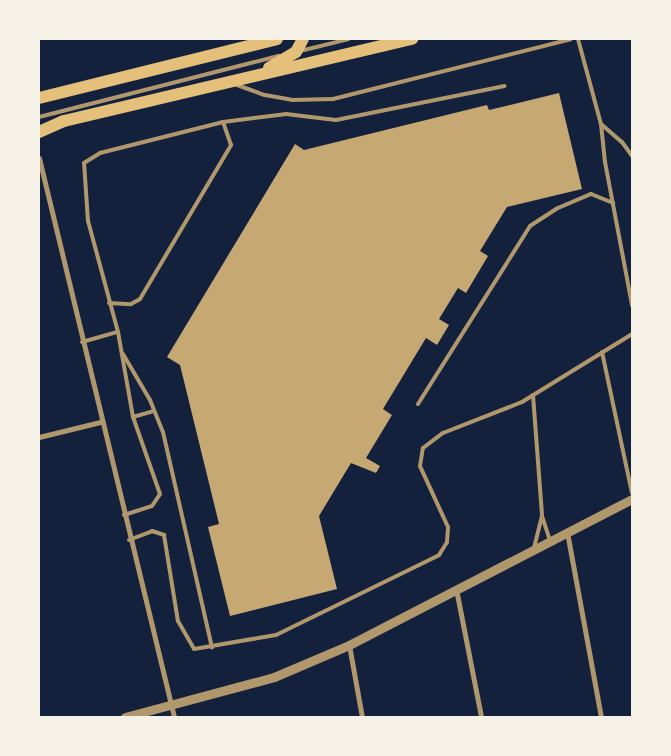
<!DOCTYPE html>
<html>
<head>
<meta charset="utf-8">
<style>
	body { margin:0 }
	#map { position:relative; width:671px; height:756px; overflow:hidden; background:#14213d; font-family:Figtree,sans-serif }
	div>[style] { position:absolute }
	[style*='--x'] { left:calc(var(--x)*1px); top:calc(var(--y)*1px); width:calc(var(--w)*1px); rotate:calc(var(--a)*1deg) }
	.building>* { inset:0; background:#c6a872 }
	.service>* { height:4px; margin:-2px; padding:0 2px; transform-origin:2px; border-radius:2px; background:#b1986c }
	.minor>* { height:5px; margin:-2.5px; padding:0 2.5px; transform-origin:2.5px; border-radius:2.5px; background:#b1986c }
	.tertiary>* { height:9px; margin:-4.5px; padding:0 4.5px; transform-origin:4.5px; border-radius:4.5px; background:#b1986c }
	.primary>* { height:12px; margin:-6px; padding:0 6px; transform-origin:6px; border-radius:6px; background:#e5c07b }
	span { translate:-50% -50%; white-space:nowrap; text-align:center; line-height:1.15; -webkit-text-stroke:4px #f6f1e7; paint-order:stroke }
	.frame { position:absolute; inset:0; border:40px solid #f6f1e7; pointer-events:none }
</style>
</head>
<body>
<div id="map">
	<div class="building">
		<div style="clip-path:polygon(559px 93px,582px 189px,507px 207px,480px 251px,488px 256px,466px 293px,458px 288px,439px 319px,449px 325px,437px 345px,426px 338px,383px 409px,392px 415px,366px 458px,380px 466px,376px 473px,351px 463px,319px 516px,337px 589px,230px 616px,208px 527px,219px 524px,180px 365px,167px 357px,295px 144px,304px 150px,487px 105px,489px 110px)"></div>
	</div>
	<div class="service">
		<div style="--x:578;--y:39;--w:88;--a:74.9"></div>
		<div style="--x:601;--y:124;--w:38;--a:84"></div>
		<div style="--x:605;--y:162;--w:146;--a:79.3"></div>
		<div style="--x:300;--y:51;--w:50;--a:-13.8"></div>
		<div style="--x:237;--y:85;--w:30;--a:20"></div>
		<div style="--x:265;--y:95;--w:27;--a:10"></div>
		<div style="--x:292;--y:100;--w:41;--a:-1.4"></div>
		<div style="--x:333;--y:99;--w:245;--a:-14.1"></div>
		<div style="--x:39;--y:117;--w:248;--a:-14.3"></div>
		<div style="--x:601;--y:124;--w:28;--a:41"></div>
		<div style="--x:622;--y:142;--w:17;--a:54"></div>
		<div style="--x:109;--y:303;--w:22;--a:3"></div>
		<div style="--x:131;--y:304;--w:10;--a:-29"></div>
		<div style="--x:140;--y:299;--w:179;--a:-59.4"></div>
		<div style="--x:231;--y:145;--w:24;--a:-109"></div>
		<div style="--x:82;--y:342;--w:37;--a:-16"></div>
		<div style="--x:602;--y:352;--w:144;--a:78"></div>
		<div style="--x:123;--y:354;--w:53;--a:59.6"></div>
		<div style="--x:150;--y:400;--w:35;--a:68"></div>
		<div style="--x:163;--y:432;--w:221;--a:77.2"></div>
		<div style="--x:533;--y:395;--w:121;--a:85.7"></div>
		<div style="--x:542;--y:516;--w:26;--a:72"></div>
		<div style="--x:418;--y:404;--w:210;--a:-57.8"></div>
		<div style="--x:530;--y:226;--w:33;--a:-33"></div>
		<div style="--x:558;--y:208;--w:36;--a:-23"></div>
		<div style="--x:591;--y:194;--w:24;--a:22"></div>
		<div style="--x:133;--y:417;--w:22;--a:-16"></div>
		<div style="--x:124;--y:515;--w:29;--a:-18"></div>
		<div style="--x:152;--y:506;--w:14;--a:-56"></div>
		<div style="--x:160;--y:494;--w:82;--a:-109.3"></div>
		<div style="--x:133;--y:417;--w:86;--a:-100"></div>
		<div style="--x:118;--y:332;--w:115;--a:-105.1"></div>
		<div style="--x:88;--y:221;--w:58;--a:-93.9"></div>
		<div style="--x:84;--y:163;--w:19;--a:-32"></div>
		<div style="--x:100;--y:153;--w:127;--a:-14.1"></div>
		<div style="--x:223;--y:122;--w:64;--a:-7.2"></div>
		<div style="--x:286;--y:114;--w:50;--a:6.8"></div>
		<div style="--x:336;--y:120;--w:172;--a:-11.4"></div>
		<div style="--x:129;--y:540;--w:25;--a:-21"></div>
		<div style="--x:152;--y:531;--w:13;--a:18"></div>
		<div style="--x:164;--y:535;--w:87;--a:80.8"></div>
		<div style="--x:178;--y:621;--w:32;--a:60"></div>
		<div style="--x:194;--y:649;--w:83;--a:-9.7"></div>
		<div style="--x:276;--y:635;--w:182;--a:-26.1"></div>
		<div style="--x:439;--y:555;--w:15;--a:-58"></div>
		<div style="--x:447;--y:542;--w:15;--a:-86"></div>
		<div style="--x:448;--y:527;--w:67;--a:-114.7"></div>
		<div style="--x:420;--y:466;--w:18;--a:-81"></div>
		<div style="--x:423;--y:448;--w:25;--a:-37"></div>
		<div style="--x:443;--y:433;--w:85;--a:-21.4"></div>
		<div style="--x:522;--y:402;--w:129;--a:-31.7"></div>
		<div style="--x:534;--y:548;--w:33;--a:-76"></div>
	</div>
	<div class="minor">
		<div style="--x:39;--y:158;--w:575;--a:76.42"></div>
		<div style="--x:39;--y:437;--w:63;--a:-13.8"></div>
		<div style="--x:567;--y:532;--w:188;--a:79.6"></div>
		<div style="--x:456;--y:589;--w:130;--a:78.9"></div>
		<div style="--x:349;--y:645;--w:73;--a:79.8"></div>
	</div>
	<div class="tertiary">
		<div style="--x:125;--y:717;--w:154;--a:-15"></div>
		<div style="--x:274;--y:677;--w:82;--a:-23.1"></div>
		<div style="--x:349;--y:645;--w:318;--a:-27.3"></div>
	</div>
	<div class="primary">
		<div style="--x:269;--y:68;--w:31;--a:-31"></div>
		<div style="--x:296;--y:52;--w:15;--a:-62"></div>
		<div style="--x:39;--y:98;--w:245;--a:-13.9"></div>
		<div style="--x:39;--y:132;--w:27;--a:-24"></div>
		<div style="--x:64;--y:121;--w:358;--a:-13.3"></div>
	</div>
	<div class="frame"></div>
</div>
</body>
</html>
